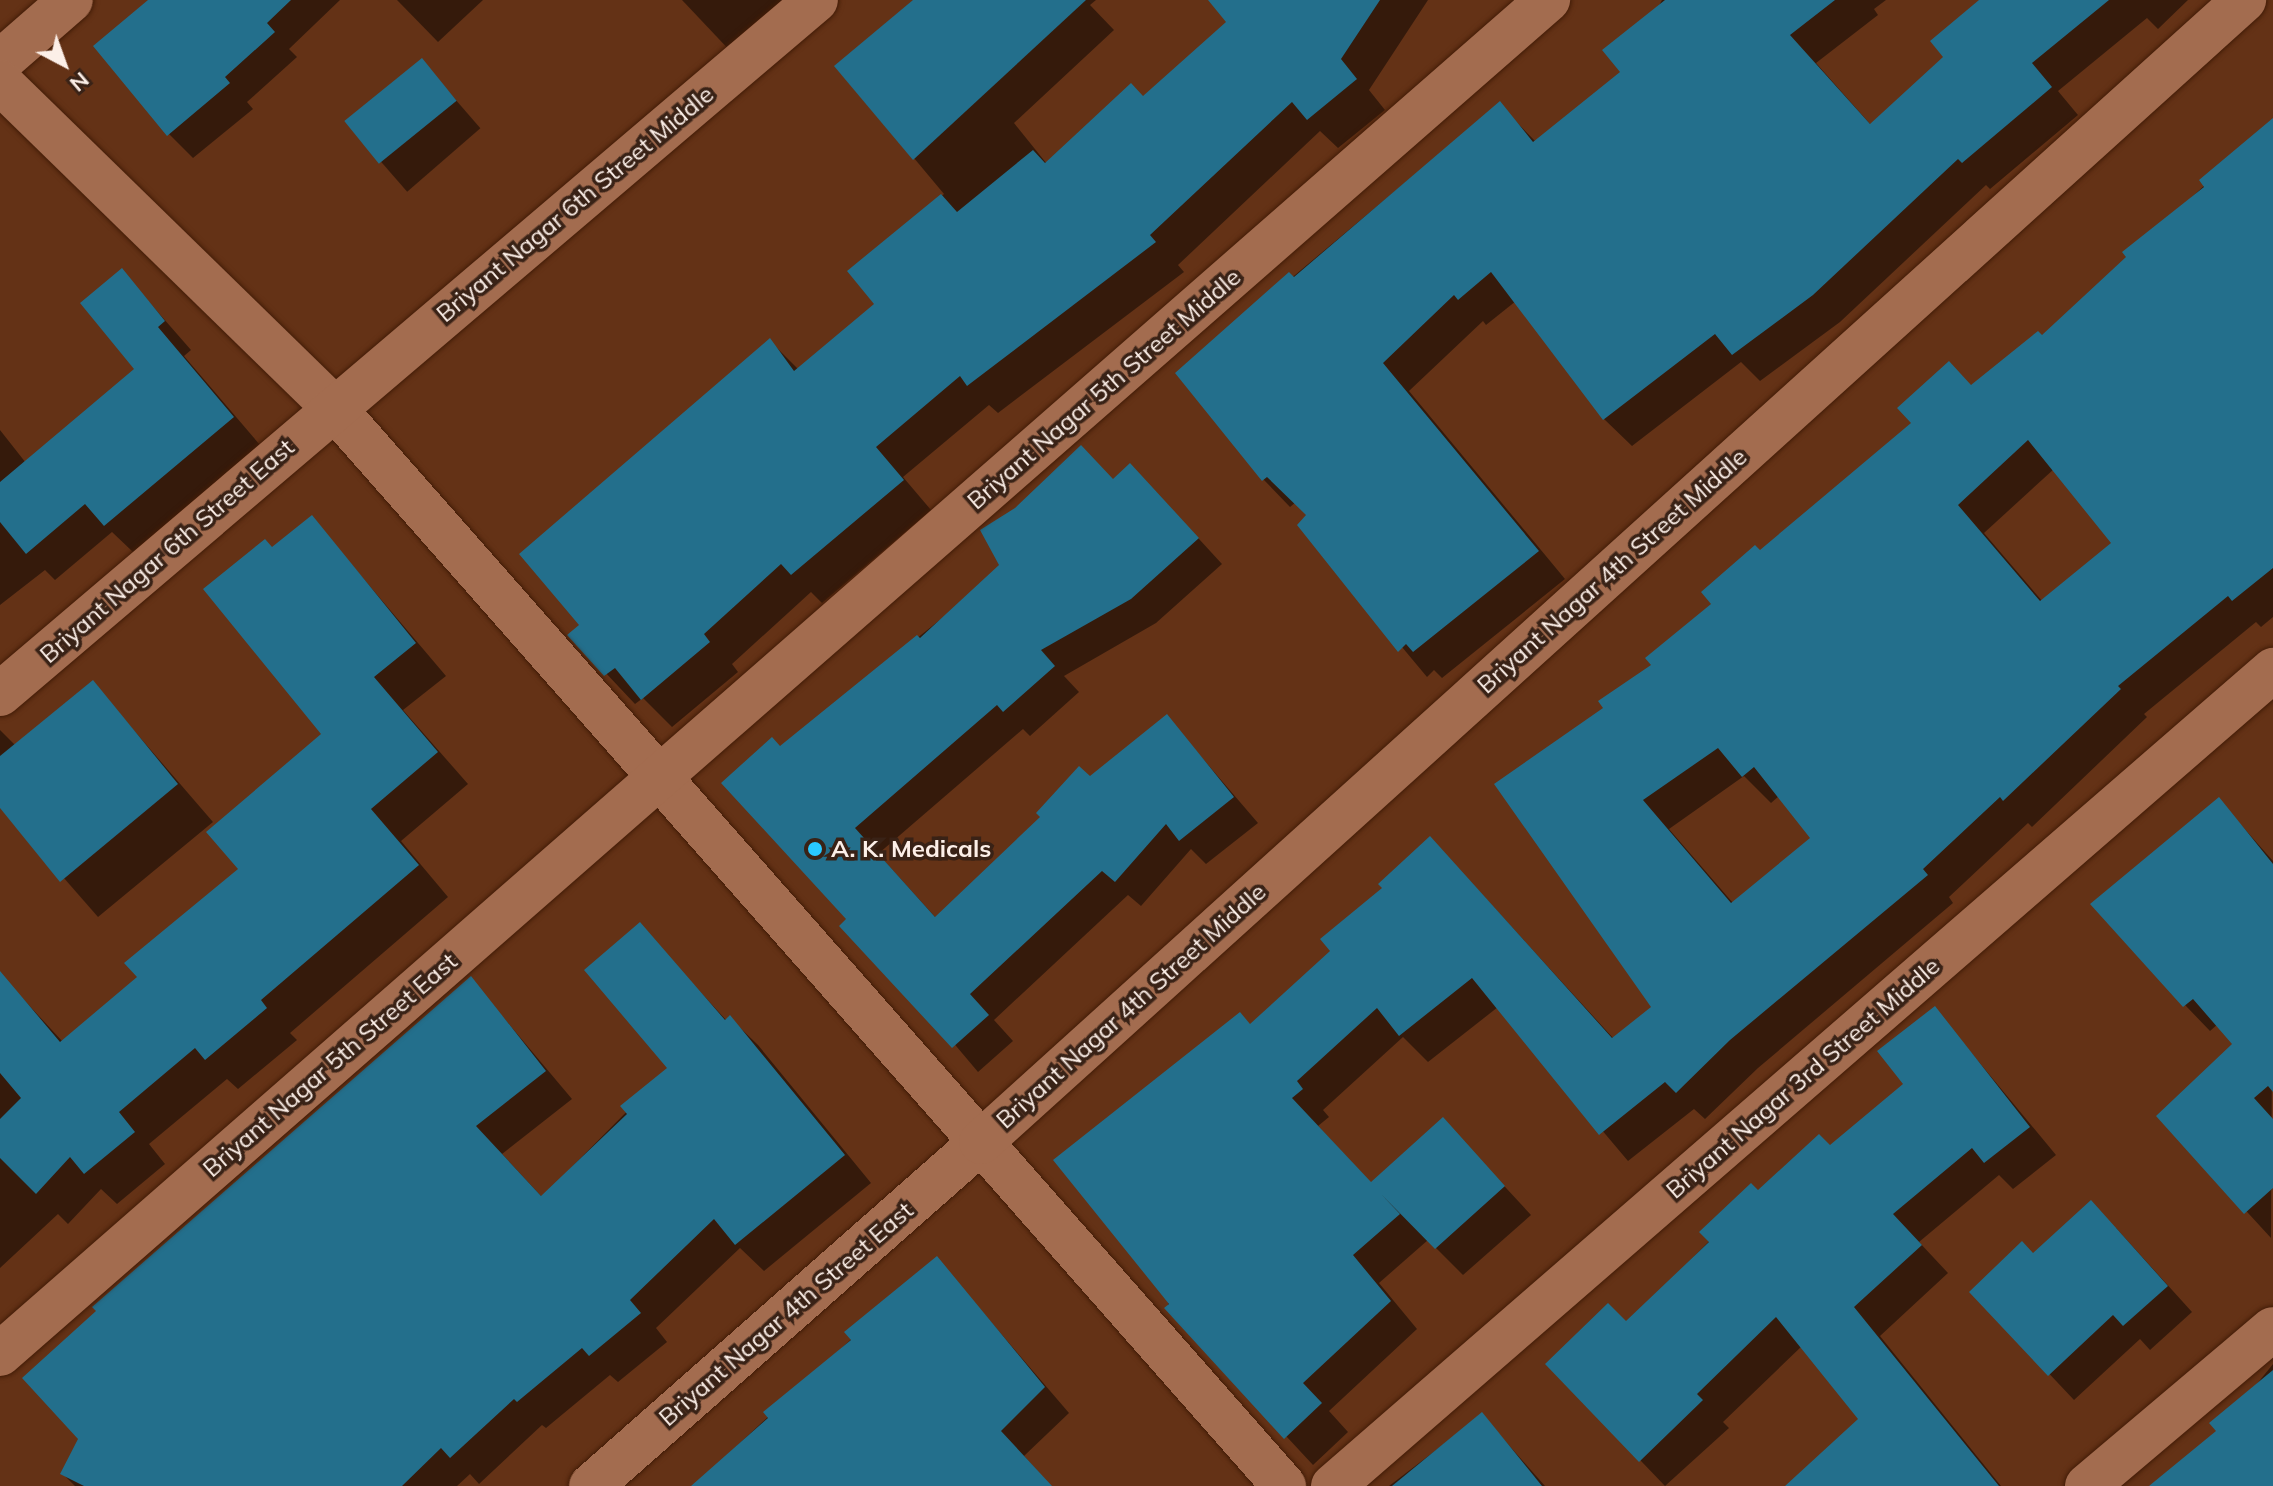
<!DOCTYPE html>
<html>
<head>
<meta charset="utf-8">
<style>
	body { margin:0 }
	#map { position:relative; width:2273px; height:1486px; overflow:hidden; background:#643216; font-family:Mulish,sans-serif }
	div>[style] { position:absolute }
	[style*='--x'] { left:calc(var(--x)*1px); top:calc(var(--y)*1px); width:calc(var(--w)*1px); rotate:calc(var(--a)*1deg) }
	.shadow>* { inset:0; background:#0007; transform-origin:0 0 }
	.building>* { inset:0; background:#236f8c; transform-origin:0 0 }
	.roads { filter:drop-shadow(0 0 2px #421c07) drop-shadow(0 0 2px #421c07) }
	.minor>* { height:44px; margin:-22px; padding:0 22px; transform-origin:22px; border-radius:22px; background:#a36c4f }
	.dots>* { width:22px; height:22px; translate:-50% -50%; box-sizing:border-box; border:4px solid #392216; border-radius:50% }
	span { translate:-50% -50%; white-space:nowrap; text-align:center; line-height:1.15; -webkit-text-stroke:7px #392216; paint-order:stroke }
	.street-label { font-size:24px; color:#fcefe8 }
	.poi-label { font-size:24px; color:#fcefe8; font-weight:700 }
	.left { translate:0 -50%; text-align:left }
	.north { position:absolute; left:24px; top:24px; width:80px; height:80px; -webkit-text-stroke:6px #392216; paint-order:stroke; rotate:139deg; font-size:22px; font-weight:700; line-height:32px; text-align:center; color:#fcefe8 }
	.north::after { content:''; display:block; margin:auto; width:28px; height:36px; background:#fcefe8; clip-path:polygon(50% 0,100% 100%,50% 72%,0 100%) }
</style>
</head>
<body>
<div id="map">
	<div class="shadow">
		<div style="clip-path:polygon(152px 0,340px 0,289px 49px,297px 57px,247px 102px,253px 109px,193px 158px,169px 134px)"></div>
		<div style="clip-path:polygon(397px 0,483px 0,438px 42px)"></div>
		<div style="clip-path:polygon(682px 0,800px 0,734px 55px)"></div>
		<div style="clip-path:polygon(916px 0,1096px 0,1090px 5px,1114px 30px,1014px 123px,1047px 164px,1144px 98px,1229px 22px,1219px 0,1428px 0,1369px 90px,1385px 110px,1338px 148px,1320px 131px,1178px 265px,1184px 272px,998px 413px,989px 405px,903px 477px,931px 510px,822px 603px,811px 592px,732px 664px,738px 672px,672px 727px,643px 698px,635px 704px,570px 635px,582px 626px,770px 341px,799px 370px,877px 304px,850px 271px,944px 194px,837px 66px)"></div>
		<div style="clip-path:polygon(1662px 0,1886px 0,1874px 9px,1878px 15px,1816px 63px,1871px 125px,1946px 57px,1982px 0,2188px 0,2158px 29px,2147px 18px,2058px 91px,2078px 115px,1990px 189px,1986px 185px,1840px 322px,1760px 381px,1741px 362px,1632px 446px,1604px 419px,1516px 301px,1486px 325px,1483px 321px,1409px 391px,1565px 579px,1442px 678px,1434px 670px,1427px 677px,1300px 525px,1308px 515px,1296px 502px,1290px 507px,1264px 480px,1178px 373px,1499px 104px,1536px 142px,1623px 73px)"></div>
		<div style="left:422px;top:61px;width:89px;height:97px;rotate:49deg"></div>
		<div style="clip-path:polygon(evenodd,2273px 121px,2273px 617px,2261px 627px,2256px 622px,2144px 714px,2147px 717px,2032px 827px,2028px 823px,1949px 897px,1953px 903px,1758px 1068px,1705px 1119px,1694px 1109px,1628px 1161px,1498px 1007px,1428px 1062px,1403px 1037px,1323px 1110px,1329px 1117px,1318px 1126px,1372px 1184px,1443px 1120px,1531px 1215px,1463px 1275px,1428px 1240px,1379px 1283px,1417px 1329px,1329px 1411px,1348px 1432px,1313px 1465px,1167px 1308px,1251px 1026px,1457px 867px,1614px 1039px,1654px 1007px,1605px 708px,1654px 666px,1760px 552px,2042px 338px,2273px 121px,2054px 469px,2114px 543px,2043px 602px,1984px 533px,2054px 469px,2273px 121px,1744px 776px,1771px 803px,1779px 796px,1813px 839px,1733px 903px,1669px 829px,1744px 776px)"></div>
		<div style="clip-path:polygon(122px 271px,191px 350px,184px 356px,260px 445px,133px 552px,112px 532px,55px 580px,45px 570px,0 605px,0 430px,26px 463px,137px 370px)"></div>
		<div style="clip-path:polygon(1113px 481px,1155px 491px,1222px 564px,1156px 623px,1064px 676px,1079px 692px,1030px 736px,1023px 729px,878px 854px,937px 919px,1090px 778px,1167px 717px,1258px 823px,1206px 864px,1191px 849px,1141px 906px,1128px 895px,994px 1020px,1013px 1041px,978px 1072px,849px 919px,780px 748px)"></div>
		<div style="clip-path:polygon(312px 518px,446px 676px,403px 710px,468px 784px,401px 841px,448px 897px,290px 1033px,297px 1040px,238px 1089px,227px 1079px,149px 1144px,165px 1164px,117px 1204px,101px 1189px,68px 1224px,58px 1214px,0 1268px,0 974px,63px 1042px,140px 978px,240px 869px,324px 734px,272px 549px)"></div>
		<div style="clip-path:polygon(93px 683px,213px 822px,98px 917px,0 805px,0 730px,16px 746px)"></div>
		<div style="clip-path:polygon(2219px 800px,2273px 861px,2271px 1238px,2159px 1116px,2235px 1044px,2218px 1024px,2210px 1031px,2185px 1005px)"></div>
		<div style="clip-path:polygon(639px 925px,727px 1021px,730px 1018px,758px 1045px,871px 1183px,764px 1271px,740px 1248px,656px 1328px,667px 1342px,618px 1382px,610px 1375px,546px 1428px,542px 1425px,479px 1484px,470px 1474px,457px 1486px,75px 1486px,63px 1474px,470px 978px,572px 1099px,502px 1154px,542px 1197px,670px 1068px)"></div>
		<div style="clip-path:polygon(1935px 1009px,2056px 1155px,2013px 1189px,1999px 1175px,1919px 1242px,1948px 1273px,1880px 1336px,2001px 1486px,1788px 1486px,1861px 1419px,1802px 1346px,1723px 1422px,1729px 1428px,1665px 1486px,1548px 1364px,1627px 1324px,1758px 1192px,1830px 1147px,1905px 1084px)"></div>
		<div style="clip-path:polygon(2116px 1228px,2192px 1312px,2150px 1350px,2140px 1339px,2074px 1400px,1972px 1292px,2034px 1256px)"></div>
		<div style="clip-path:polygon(937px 1259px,1069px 1413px,1024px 1456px,1051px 1486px,694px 1486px)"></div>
		<div style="clip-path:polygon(2273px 1364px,2273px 1486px,2152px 1486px,2219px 1431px)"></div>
		<div style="clip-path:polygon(1482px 1415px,1545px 1486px,1389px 1486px)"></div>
	</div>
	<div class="building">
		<div style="clip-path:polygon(148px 0,291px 0,267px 23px,275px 32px,225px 77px,230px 83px,167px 136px,93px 46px)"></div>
		<div style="clip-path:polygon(913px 0,1086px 0,913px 160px,834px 66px)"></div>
		<div style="clip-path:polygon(1208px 0,1380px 0,1341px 59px,1357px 79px,1307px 120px,1292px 102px,1150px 235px,1156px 242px,967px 386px,960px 376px,876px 447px,904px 480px,791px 575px,781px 564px,704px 634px,710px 642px,641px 700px,615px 668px,604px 676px,567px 635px,579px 625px,519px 554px,770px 338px,794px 371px,874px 304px,847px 271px,941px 194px,957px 212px,1033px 150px,1045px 163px,1131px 83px,1143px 96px,1226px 22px)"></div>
		<div style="clip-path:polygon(1665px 0,1835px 0,1790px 35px,1870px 124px,1943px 57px,1930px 41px,1979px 0,2109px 0,2032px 63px,2052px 87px,1962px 163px,1958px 159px,1813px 295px,1732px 355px,1715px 334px,1603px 420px,1491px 272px,1458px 300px,1454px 295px,1383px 363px,1539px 551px,1413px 652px,1406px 644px,1398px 652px,1297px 525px,1306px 515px,1267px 477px,1262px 481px,1175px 373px,1289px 272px,1294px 277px,1500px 101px,1533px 142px,1620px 72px,1602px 50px)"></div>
		<div style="left:422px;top:58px;width:55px;height:100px;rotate:51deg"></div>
		<div style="clip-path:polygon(evenodd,2273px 118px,2273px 568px,2232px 601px,2228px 596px,2118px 686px,2121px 689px,2003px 801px,2000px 797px,1923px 869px,1928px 875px,1730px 1040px,1676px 1093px,1665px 1082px,1599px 1135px,1472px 978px,1399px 1036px,1377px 1008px,1297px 1081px,1303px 1089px,1292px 1098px,1371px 1182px,1443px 1117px,1505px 1186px,1435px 1249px,1381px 1194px,1400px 1214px,1353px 1255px,1391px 1301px,1303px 1383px,1322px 1403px,1284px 1439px,1164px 1308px,1169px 1304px,1053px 1160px,1240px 1012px,1250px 1024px,1330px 951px,1320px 939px,1382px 888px,1378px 884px,1430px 836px,1612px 1038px,1651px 1007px,1494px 784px,1603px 708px,1598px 701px,1651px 665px,1645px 658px,1711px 604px,1701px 592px,1755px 545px,1760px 550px,1911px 423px,1897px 408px,1949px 361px,1971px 385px,2038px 331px,2042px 335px,2126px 257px,2122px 252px,2204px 187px,2199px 180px,2273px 118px,2028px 440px,2111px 543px,2040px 601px,1958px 505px,2028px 440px,2273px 118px,1718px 748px,1742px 777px,1754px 767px,1810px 838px,1731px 903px,1643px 800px,1718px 748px)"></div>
		<div style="clip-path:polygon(122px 268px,165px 321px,158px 327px,234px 417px,104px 526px,85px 504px,26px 554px,0 522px,0 482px,134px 369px,80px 303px)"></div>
		<div style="clip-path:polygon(1081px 445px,1113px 479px,1130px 463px,1199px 538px,1131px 599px,1041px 650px,1055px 666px,1003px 712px,997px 705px,855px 828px,935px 917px,1040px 817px,1036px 813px,1079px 766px,1090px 776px,1167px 714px,1234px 797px,1179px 841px,1166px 824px,1115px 882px,1102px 871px,970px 994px,989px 1015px,952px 1048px,839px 926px,846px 919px,721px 783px,772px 737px,780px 746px,917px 635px,920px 638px,999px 565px,980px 530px,1015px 508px)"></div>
		<div style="clip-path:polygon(312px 515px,416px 643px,374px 677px,438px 752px,371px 809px,419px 865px,261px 1000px,267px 1008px,205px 1060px,195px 1048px,119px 1112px,135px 1132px,84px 1174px,70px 1157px,36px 1194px,0 1158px,0 1119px,21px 1098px,0 1073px,0 971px,60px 1042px,137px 977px,124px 963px,238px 869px,206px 832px,321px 734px,203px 589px,265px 539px,272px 547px)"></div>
		<div style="clip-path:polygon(93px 680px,178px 784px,60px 882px,0 808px,0 756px)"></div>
		<div style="clip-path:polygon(2219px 797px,2273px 864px,2273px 1092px,2268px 1086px,2254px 1098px,2273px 1119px,2273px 1188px,2244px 1214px,2156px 1116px,2232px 1044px,2193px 999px,2183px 1007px,2090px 904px)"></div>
		<div style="clip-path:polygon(640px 922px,725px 1020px,730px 1015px,845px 1155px,735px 1245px,714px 1219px,630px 1300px,641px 1313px,589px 1356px,582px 1348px,517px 1402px,514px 1399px,450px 1458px,441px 1448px,402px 1486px,84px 1486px,60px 1474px,78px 1439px,22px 1378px,96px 1311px,92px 1307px,471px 976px,546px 1071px,476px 1126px,541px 1196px,627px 1114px,620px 1106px,667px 1068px,584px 970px)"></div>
		<div style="clip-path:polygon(1935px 1006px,2030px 1127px,1984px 1163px,1972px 1148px,1893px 1214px,1922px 1245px,1854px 1307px,1999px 1486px,1785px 1486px,1858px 1419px,1776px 1317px,1697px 1394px,1703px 1400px,1639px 1462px,1545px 1364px,1608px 1303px,1626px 1321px,1709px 1242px,1699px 1232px,1751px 1183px,1758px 1190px,1819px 1134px,1830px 1145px,1903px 1084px,1877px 1051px)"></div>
		<div style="clip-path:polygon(2091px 1200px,2168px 1286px,2123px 1326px,2113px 1315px,2048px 1376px,1969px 1292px,2022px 1241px,2033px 1253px)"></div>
		<div style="clip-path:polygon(937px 1256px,1045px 1387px,1001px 1431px,1052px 1486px,691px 1486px,768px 1418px,763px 1412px,851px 1340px,844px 1332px)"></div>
		<div style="clip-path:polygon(2273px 1370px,2273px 1486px,2149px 1486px,2216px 1431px,2209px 1423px)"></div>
		<div style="clip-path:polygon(1482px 1412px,1542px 1486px,1392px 1486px)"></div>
	</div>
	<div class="roads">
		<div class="minor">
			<div style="--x:0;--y:62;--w:94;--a:-41.1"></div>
			<div style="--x:0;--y:82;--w:467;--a:44.3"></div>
			<div style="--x:334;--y:408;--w:1437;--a:48.61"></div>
			<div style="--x:0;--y:694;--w:1071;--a:-40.38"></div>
			<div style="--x:0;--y:1354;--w:2057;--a:-41.18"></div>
			<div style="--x:591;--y:1486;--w:520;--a:-41.41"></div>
			<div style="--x:981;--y:1142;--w:1703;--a:-42.12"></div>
			<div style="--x:1333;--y:1486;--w:1245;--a:-40.96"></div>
			<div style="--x:2087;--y:1486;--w:243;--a:-40.2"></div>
		</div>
	</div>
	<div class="dots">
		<div style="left:815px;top:849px;background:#29c8ff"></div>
	</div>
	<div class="street-label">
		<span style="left:575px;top:204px;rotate:-40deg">Briyant Nagar 6th Street Middle</span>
		<span style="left:1104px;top:389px;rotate:-41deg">Briyant Nagar 5th Street Middle</span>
		<span style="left:167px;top:551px;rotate:-41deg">Briyant Nagar 6th Street East</span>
		<span style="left:1612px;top:571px;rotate:-42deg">Briyant Nagar 4th Street Middle</span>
		<span style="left:1131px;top:1006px;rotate:-42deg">Briyant Nagar 4th Street Middle</span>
		<span style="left:330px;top:1065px;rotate:-41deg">Briyant Nagar 5th Street East</span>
		<span style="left:1803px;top:1078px;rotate:-41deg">Briyant Nagar 3rd Street Middle</span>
		<span style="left:786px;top:1314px;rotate:-41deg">Briyant Nagar 4th Street East</span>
	</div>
	<div class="poi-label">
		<span class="left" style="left:831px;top:849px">A. K. Medicals</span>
	</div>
	<div class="north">N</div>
</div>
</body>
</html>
